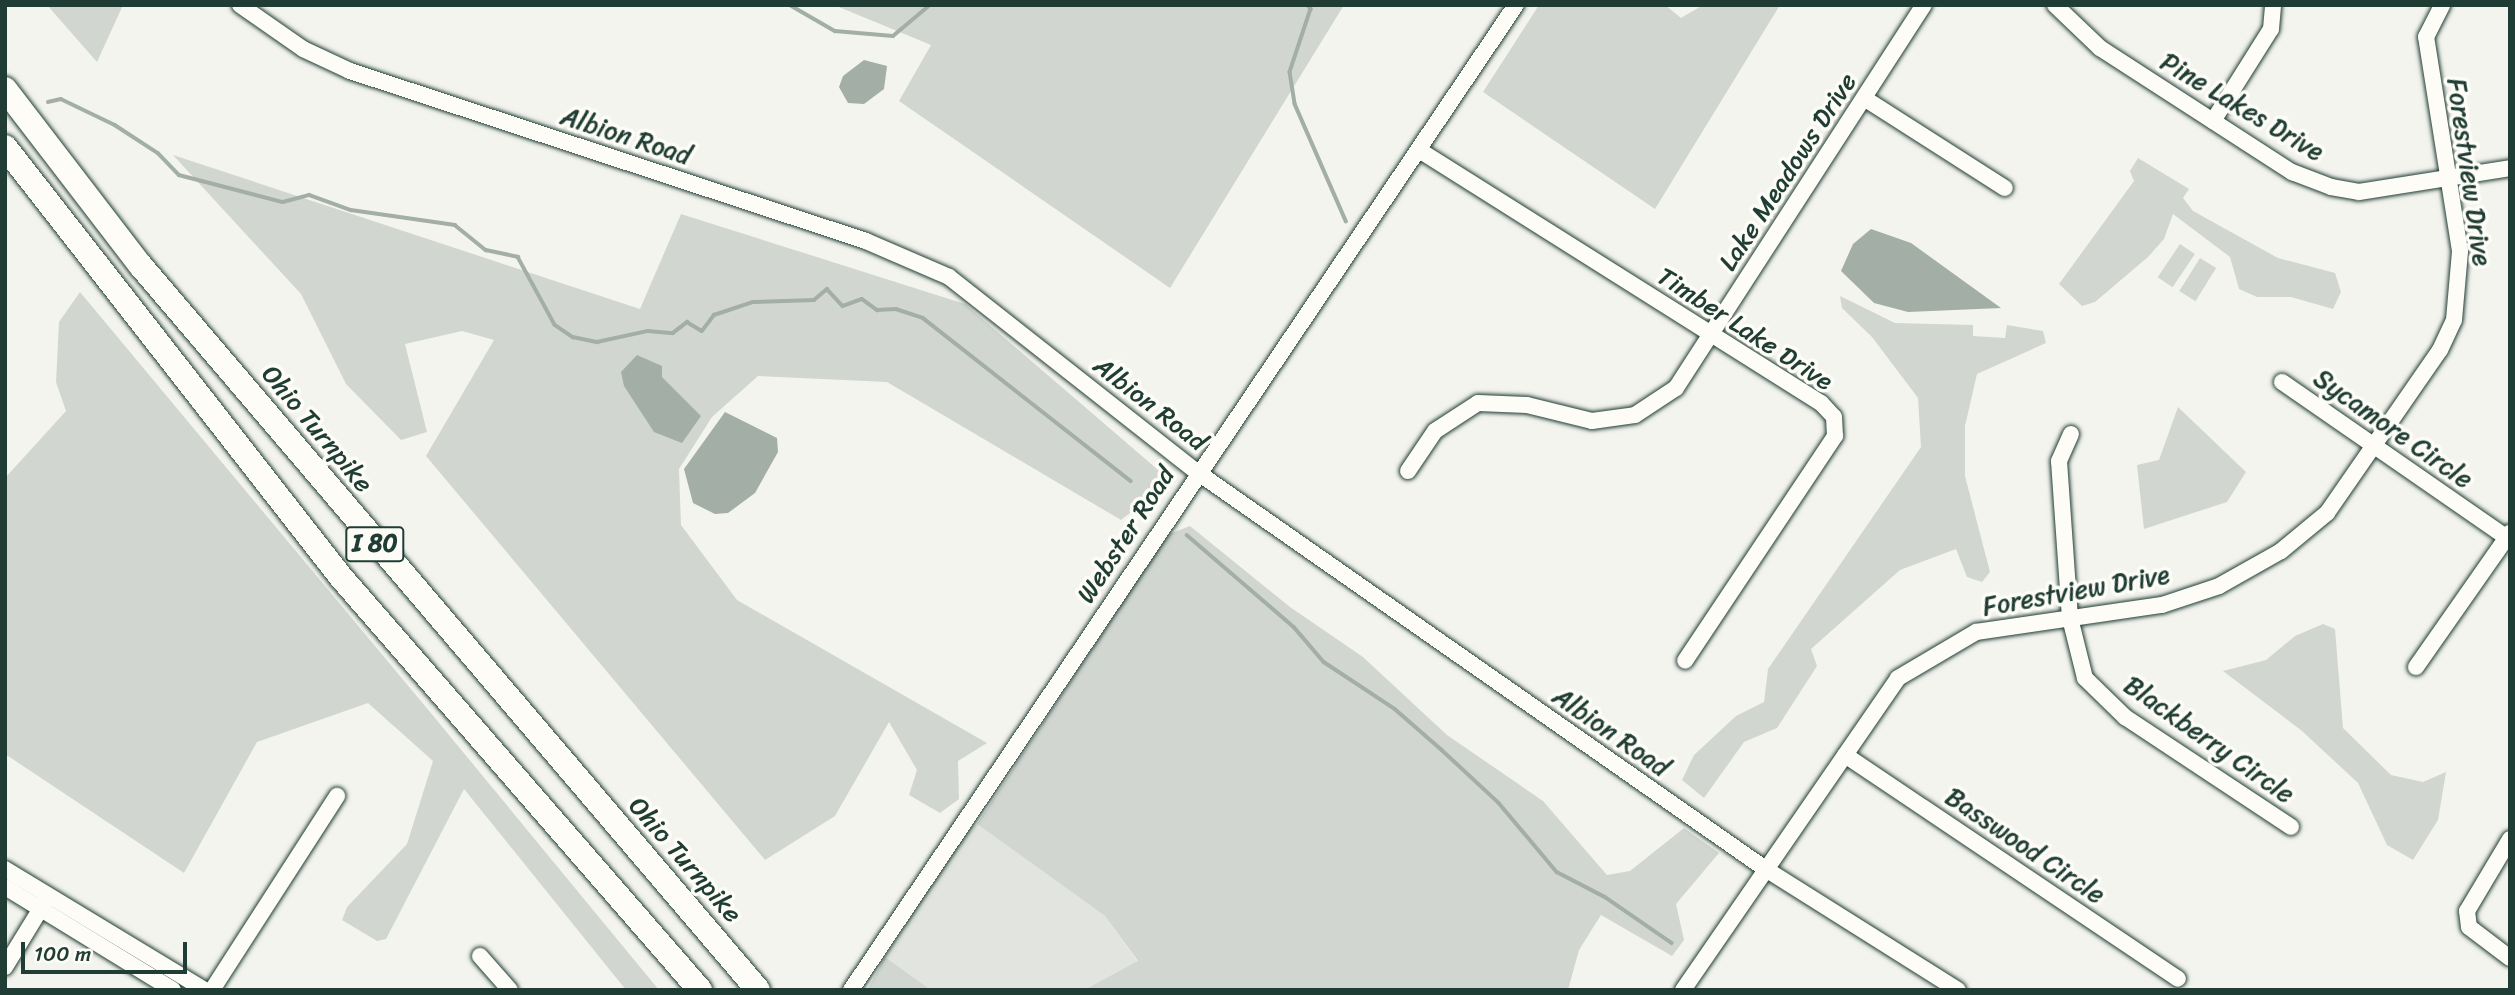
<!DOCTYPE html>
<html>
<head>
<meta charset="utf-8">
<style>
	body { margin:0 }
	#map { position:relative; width:2515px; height:995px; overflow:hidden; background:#f4f4ef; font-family:Sriracha,sans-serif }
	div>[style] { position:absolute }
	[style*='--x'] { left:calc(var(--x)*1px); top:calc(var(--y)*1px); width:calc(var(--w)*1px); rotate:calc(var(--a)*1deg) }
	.built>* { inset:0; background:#e2e5df }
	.green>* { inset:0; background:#d1d6d1; transform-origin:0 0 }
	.water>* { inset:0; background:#a3aea7 }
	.stream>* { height:3.5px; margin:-1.75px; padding:0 1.75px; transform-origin:1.75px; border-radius:1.75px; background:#a3aea7 }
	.roads { filter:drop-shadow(0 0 2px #1f3d34) drop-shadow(0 0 2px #1f3d34) }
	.minor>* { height:16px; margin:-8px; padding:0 8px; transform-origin:8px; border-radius:8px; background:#fdfcf7 }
	.highway>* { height:24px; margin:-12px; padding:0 12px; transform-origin:12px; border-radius:12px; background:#fdfcf7 }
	span { translate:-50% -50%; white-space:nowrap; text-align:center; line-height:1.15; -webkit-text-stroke:7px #fdfcf7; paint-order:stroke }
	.shield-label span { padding:2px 5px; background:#fdfcf7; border:2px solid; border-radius:5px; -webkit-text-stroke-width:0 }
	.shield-label { font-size:24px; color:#1f3d34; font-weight:700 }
	.street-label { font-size:26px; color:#1f3d34 }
	.frame { position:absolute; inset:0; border:7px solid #1f3d34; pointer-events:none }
	.scale { position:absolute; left:21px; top:942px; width:166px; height:32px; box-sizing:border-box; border:4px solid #1f3d34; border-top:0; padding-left:9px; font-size:21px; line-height:24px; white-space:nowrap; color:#1f3d34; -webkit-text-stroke:5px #fdfcf7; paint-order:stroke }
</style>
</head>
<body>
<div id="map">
	<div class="built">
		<div style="clip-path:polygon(977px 824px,1105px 916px,1138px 962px,1084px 990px,931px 990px,885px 957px,967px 831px)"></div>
	</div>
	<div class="green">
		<div style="clip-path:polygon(47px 5px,123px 5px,97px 62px)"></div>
		<div style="clip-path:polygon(834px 5px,1344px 5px,1170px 288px,899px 101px,931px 45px)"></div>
		<div style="clip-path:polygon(1539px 5px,1665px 5px,1681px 18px,1703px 5px,1780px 5px,1655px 209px,1483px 92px)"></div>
		<div style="clip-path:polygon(173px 155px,640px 309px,681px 214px,965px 304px,1171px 481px,1121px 520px,887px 382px,758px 376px,712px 417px,679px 469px,681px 525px,737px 600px,987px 743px,958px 761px,959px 799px,940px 813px,909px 795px,917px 770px,889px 722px,835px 816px,765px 860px,426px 456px,494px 340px,462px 331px,405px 344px,427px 432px,401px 440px,346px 384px,301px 294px)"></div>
		<div style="clip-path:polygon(2138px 158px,2189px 189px,2183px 198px,2193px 211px,2278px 258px,2335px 273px,2341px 292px,2333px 309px,2291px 297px,2257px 297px,2239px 289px,2230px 257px,2173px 214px,2164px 239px,2148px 257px,2095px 302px,2082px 306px,2059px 284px,2134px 181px,2130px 171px)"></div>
		<div style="left:2180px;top:244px;width:18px;height:40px;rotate:34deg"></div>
		<div style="left:2200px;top:258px;width:19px;height:39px;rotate:32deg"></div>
		<div style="clip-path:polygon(80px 292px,435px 718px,659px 990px,626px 990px,464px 789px,386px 939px,377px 941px,342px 920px,347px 907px,407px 844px,433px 761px,368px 703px,257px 742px,184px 873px,5px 754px,5px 478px,66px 411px,56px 382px,59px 322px)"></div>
		<div style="clip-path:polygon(1840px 296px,1895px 323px,1973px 325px,1973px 336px,2005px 338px,2007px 325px,2043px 331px,2046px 343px,1977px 374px,1965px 426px,1965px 476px,1990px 572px,1982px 582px,1967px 577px,1956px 549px,1900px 570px,1811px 649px,1817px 666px,1777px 728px,1744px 742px,1704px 798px,1682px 780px,1694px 755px,1736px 716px,1764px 702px,1768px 669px,1921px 447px,1918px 398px,1872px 337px,1842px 308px)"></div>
		<div style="clip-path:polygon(2178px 407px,2246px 472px,2227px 502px,2144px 529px,2137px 465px,2159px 460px)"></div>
		<div style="clip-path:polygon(1190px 526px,1290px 607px,1363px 657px,1447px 735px,1543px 801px,1607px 875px,1630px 871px,1684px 828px,1719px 853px,1676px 904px,1684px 940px,1672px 956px,1601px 915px,1579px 950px,1568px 990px,1084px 990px,1138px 961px,1105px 916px,977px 824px,1167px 535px)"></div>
		<div style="clip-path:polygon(2323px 624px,2335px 629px,2343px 728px,2391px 775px,2423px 782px,2446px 772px,2438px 820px,2413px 860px,2387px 845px,2358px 783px,2302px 731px,2223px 671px,2266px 660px,2295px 636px)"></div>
		<div style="clip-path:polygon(885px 957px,931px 990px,867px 990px)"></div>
	</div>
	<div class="water">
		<div style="clip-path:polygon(864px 60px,887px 66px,884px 89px,864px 104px,848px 103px,839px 87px,843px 76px)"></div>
		<div style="clip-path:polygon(1871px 229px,1911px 243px,2001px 308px,1908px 312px,1874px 303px,1841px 271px,1853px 244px)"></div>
		<div style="clip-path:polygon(637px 355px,662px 366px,662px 377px,701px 416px,682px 443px,654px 432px,624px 386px,621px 372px)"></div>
		<div style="clip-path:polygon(725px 412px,777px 438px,778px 452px,755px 493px,728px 513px,715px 514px,693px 503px,684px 469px)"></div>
	</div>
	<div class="stream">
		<div style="--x:790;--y:5;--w:52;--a:30"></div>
		<div style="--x:835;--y:31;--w:58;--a:4.9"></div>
		<div style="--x:893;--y:36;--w:48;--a:-40"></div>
		<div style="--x:1308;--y:5;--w:5;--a:53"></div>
		<div style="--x:1311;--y:9;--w:66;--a:108.4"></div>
		<div style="--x:1290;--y:72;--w:32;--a:81"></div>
		<div style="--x:1295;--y:104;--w:128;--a:66.4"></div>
		<div style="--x:48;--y:102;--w:13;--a:-13"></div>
		<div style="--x:61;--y:99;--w:60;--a:25.7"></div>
		<div style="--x:115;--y:125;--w:51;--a:33.1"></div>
		<div style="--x:158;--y:153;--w:30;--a:46"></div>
		<div style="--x:179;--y:175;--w:107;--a:14.6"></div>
		<div style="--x:283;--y:202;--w:27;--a:-15"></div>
		<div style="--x:309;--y:195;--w:45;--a:19.7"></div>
		<div style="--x:351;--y:210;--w:105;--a:8.2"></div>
		<div style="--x:455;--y:225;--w:40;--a:39"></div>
		<div style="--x:486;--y:250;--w:33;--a:12"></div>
		<div style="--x:518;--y:257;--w:77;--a:61.4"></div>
		<div style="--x:555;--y:325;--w:22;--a:34"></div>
		<div style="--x:573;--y:337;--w:25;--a:12"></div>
		<div style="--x:597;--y:342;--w:52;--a:-12.2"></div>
		<div style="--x:648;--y:331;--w:25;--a:5"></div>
		<div style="--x:673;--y:333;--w:18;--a:-38"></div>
		<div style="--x:687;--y:322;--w:17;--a:31"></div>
		<div style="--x:702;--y:331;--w:20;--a:-53"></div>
		<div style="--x:714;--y:315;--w:41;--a:-18.4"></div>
		<div style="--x:753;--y:302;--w:61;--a:-1.9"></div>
		<div style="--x:814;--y:300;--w:17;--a:-40"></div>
		<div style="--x:827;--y:289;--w:23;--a:47"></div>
		<div style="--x:843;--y:306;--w:20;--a:-20"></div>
		<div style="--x:862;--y:299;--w:19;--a:36"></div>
		<div style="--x:877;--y:310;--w:19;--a:-3"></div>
		<div style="--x:896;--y:309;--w:28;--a:18"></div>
		<div style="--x:923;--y:318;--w:264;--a:38.1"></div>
		<div style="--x:1187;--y:535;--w:141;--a:40.7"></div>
		<div style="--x:1294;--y:627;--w:46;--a:49.4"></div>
		<div style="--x:1324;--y:662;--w:85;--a:33.5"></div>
		<div style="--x:1395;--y:709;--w:62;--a:41.1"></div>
		<div style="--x:1442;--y:750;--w:78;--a:42.9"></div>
		<div style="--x:1499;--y:803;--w:90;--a:50"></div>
		<div style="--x:1557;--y:872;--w:54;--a:27.5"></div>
		<div style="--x:1605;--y:897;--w:81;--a:34.5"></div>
	</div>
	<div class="roads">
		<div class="minor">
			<div style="--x:240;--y:5;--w:77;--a:34.9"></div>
			<div style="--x:303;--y:49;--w:52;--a:25.1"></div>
			<div style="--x:350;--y:71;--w:543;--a:18.23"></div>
			<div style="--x:866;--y:241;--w:90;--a:23.4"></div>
			<div style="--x:949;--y:277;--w:315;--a:38.2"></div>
			<div style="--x:1197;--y:472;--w:692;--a:34.93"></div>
			<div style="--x:1764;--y:868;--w:229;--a:32.2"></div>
			<div style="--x:2055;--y:5;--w:62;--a:43.7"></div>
			<div style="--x:2100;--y:48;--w:229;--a:32.9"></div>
			<div style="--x:2292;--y:172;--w:42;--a:21"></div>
			<div style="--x:2331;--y:187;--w:28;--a:10"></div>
			<div style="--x:2359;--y:192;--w:153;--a:-9"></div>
			<div style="--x:1864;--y:98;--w:167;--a:32.6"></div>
			<div style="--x:2213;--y:121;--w:109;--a:-57.8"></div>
			<div style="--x:2271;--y:29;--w:24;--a:-85"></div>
			<div style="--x:1419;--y:150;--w:475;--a:32.2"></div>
			<div style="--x:1821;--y:403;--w:19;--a:47"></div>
			<div style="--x:1834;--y:417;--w:19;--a:87"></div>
			<div style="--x:1835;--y:436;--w:270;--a:123.7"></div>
			<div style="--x:2282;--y:382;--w:277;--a:34.7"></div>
			<div style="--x:2071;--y:434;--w:30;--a:114"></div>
			<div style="--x:2059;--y:461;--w:157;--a:86"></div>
			<div style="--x:2070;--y:618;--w:62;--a:76"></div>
			<div style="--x:2085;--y:678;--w:56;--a:44.3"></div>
			<div style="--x:2125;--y:717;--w:199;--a:33.5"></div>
			<div style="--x:1408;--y:471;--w:48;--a:-56"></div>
			<div style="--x:1435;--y:431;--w:51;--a:-33.1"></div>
			<div style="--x:1478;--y:403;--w:49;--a:2.3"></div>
			<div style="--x:1527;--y:405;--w:67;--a:13.8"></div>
			<div style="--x:1592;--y:421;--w:43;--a:-7.9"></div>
			<div style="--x:1635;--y:415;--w:49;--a:-33.4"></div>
			<div style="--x:1676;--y:388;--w:456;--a:-57.1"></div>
			<div style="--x:2416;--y:667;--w:164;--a:-55"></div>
			<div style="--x:1845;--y:755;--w:401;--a:33.9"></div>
			<div style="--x:2510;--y:839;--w:84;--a:120.8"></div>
			<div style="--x:2467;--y:911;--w:16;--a:83"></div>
			<div style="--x:2469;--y:927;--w:51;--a:37.1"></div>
			<div style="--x:5;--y:869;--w:234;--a:31.2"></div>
			<div style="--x:5;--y:887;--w:197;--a:31.5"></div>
			<div style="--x:480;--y:956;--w:45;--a:48.6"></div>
			<div style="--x:5;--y:967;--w:79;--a:-58.5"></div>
			<div style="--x:212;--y:990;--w:231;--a:-57.2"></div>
			<div style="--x:851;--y:990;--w:1188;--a:-55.98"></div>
			<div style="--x:1683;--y:990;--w:379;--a:-55.4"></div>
			<div style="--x:1898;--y:678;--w:91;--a:-30.5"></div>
			<div style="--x:1976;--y:632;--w:188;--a:-8.3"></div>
			<div style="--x:2162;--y:605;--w:60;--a:-18.4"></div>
			<div style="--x:2219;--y:586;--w:71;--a:-29.4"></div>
			<div style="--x:2281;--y:551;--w:60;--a:-39.6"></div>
			<div style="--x:2327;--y:513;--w:198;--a:-55.3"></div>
			<div style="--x:2440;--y:350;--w:33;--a:-65"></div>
			<div style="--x:2454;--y:320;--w:69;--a:-85"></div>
			<div style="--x:2460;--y:251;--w:217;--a:-99"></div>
			<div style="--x:2426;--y:37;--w:36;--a:-63"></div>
		</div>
		<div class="highway">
			<div style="--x:5;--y:89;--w:223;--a:52.5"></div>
			<div style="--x:141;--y:266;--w:951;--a:49.56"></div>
			<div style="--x:5;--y:147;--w:544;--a:52.01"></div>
			<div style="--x:340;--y:576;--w:549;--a:48.99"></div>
		</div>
	</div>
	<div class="shield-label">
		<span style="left:375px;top:544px">I 80</span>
	</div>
	<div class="street-label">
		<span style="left:2242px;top:107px;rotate:31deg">Pine Lakes Drive</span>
		<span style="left:626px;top:136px;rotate:18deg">Albion Road</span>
		<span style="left:1788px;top:172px;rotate:-57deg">Lake Meadows Drive</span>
		<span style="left:2469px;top:172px;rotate:82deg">Forestview Drive</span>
		<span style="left:1745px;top:329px;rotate:33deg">Timber Lake Drive</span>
		<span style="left:1150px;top:404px;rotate:38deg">Albion Road</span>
		<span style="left:317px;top:429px;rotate:50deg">Ohio Turnpike</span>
		<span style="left:2393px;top:429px;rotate:35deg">Sycamore Circle</span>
		<span style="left:1126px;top:535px;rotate:-57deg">Webster Road</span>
		<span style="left:2076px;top:591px;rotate:-10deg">Forestview Drive</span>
		<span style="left:1611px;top:732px;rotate:35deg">Albion Road</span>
		<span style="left:2209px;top:740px;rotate:35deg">Blackberry Circle</span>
		<span style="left:2025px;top:846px;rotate:34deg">Basswood Circle</span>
		<span style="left:685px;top:860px;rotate:49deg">Ohio Turnpike</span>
	</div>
	<div class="frame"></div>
	<div class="scale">100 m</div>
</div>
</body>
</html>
